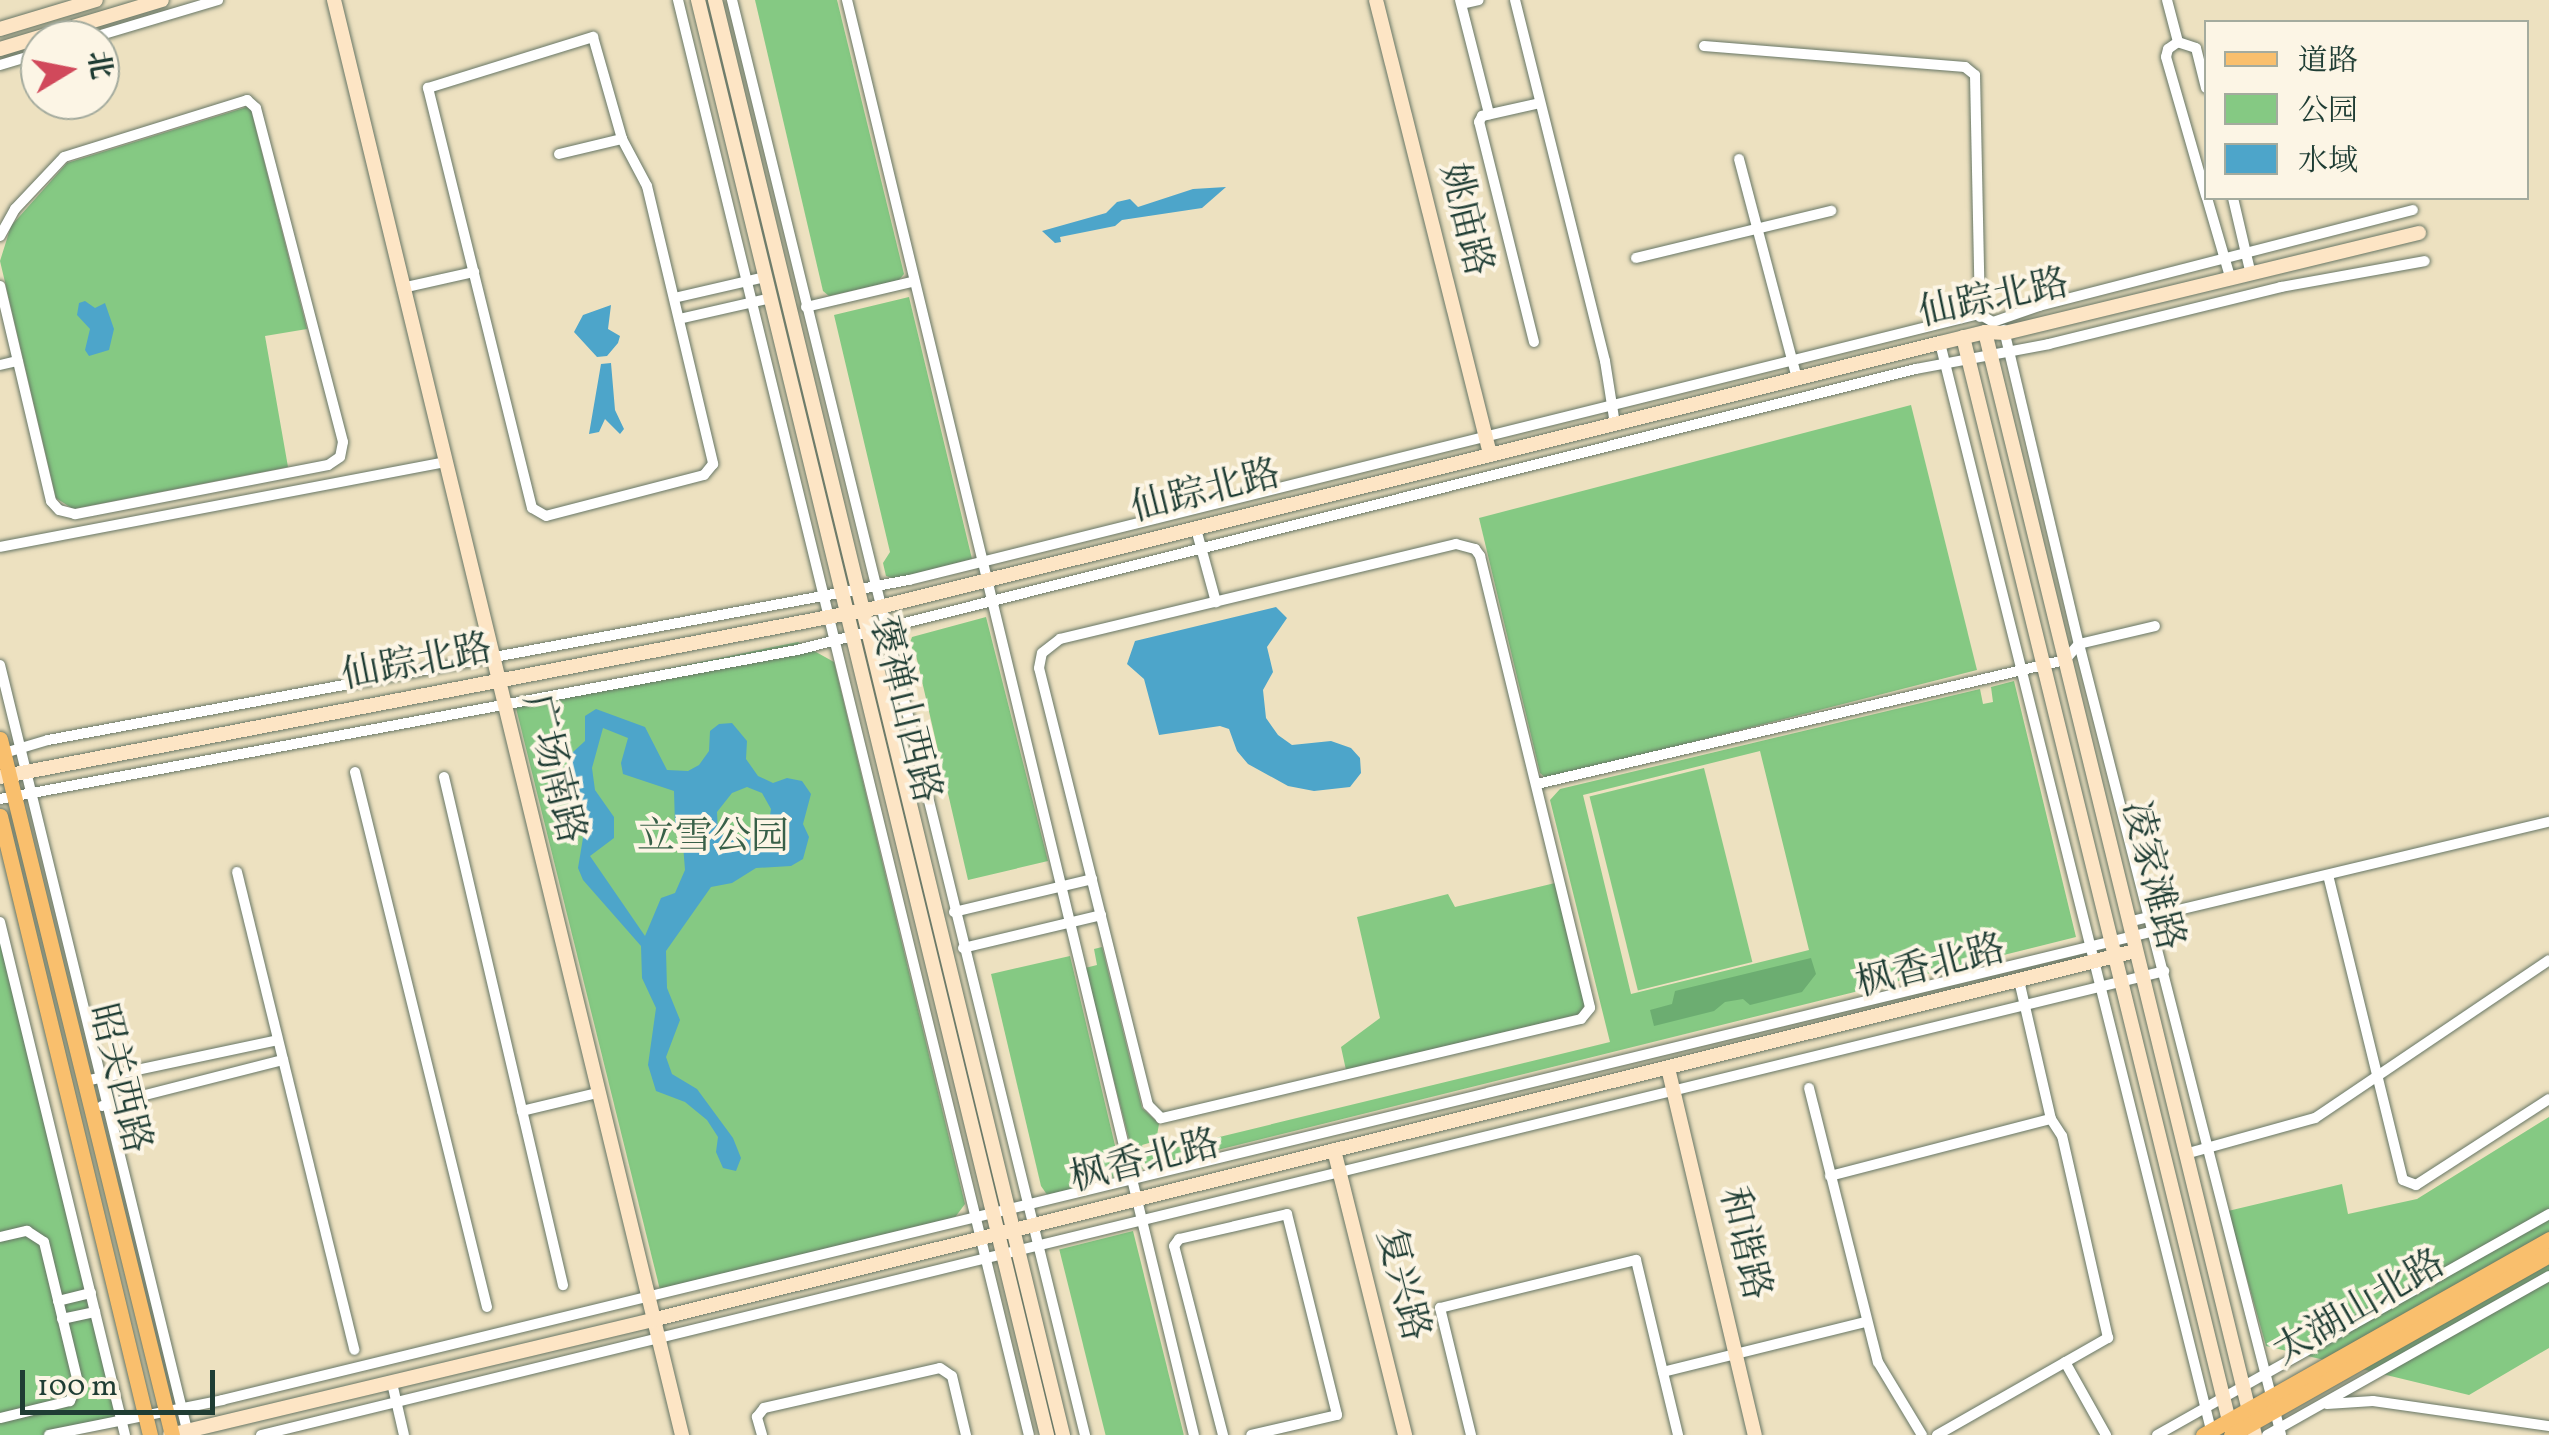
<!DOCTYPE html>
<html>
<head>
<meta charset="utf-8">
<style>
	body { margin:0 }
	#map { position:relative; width:2549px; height:1435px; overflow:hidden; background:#ede1c0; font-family:Vollkorn,"Noto Serif SC",serif }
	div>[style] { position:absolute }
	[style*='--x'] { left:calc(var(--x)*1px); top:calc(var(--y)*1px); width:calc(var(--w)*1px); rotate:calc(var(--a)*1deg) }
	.green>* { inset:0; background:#85c983; transform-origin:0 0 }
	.forest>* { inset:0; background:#6cad71 }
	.water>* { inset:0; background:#4da5ca }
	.roads { filter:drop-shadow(0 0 2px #677665) drop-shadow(0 0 2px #677665) }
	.street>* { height:10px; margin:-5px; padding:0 5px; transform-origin:5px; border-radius:5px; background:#fff }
	.secondary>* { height:14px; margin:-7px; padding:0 7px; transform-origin:7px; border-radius:7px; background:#fde5c5 }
	.primary>* { height:15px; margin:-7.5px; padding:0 7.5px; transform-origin:7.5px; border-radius:7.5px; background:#f9bf6d }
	span { translate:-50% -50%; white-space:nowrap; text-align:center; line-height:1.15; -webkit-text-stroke:8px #fcf5e5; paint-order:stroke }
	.street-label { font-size:38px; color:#1f3d34 }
	.park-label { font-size:38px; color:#386048 }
	.legend { position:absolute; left:2204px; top:20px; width:325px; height:180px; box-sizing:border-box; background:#fcf5e5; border:2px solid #a4ab9e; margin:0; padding:12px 18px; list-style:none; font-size:30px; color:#1f3d34 }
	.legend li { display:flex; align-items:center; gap:20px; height:50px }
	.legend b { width:50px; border:2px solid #a4ab9e }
	.north { position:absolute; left:20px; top:20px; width:100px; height:100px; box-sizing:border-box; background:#fcf5e5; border:2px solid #a4ab9e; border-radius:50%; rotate:80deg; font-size:28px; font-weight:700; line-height:40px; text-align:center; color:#1f3d34 }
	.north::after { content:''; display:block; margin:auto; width:35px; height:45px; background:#d1495b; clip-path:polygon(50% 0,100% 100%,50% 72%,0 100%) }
	.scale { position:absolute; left:20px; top:1370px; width:195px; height:45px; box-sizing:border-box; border:5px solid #1f3d34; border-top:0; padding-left:12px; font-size:30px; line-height:35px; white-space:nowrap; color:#1f3d34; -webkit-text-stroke:8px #fcf5e5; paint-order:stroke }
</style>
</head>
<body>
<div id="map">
	<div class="green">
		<div style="clip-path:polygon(755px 0,837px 0,904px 274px,899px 280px,829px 296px,823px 291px)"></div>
		<div style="clip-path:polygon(250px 106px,307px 329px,265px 336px,288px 467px,73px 509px,56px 498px,0 261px,11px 226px,67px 163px)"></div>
		<div style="clip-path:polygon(909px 297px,972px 559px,895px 579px,886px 576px,883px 563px,890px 552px,834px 315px)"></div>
		<div style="clip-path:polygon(1911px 405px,1977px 670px,1547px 779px,1540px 773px,1479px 518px)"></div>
		<div style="clip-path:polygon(986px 617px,1048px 861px,968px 880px,915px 651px,908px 648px,912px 637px)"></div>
		<div style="clip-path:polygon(798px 642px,834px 662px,965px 1204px,953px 1220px,661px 1294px,514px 700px)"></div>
		<div style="clip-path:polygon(evenodd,2014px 681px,2076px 937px,1137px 1170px,1085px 968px,1097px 965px,1094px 949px,1102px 947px,1142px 1108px,1159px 1124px,1156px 1141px,1142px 1145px,1145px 1155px,1610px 1042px,1550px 800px,1560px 789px,1980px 689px,1983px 704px,1993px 702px,1991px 687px,2014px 681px,1760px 751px,1809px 950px,1631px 994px,1583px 795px,1760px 751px)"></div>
		<div style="left:1704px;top:768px;width:200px;height:118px;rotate:76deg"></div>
		<div style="clip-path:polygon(1555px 883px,1586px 1002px,1580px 1014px,1346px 1070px,1341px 1047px,1380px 1018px,1357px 917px,1448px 894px,1455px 907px)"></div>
		<div style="clip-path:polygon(0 930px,121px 1426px,73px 1435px,0 1435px)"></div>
		<div style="clip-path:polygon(1070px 956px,1123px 1179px,1048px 1196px,1041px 1186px,991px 974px)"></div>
		<div style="clip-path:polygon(2549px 1117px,2549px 1348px,2469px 1395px,2266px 1346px,2228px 1211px,2342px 1184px,2348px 1214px,2417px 1199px)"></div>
		<div style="left:1133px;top:1231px;width:210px;height:76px;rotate:76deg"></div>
	</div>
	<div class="forest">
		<div style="clip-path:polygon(1811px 958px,1816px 974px,1802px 992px,1750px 1005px,1743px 999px,1725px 1002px,1714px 1011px,1654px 1026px,1650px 1010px,1672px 1004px,1675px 991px)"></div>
	</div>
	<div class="water">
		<div style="clip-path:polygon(1226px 187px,1202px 208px,1122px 220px,1115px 226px,1060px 237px,1061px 242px,1055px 243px,1042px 231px,1106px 213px,1117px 202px,1130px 199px,1138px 207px,1193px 189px)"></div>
		<div style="clip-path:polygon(85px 301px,95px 308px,105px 303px,114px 329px,109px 350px,89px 356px,85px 350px,90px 329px,77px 315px,79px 303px)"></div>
		<div style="clip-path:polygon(611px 305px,608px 329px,620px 336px,618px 343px,607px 356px,597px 357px,574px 332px,583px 315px)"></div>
		<div style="clip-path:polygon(611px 363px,615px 410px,624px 429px,620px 434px,605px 419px,599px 432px,589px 434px,601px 364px)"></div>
		<div style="clip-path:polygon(1276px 607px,1287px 618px,1267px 647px,1273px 672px,1263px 690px,1266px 718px,1278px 735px,1292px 745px,1331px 741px,1351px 748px,1360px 758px,1361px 773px,1350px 787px,1314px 791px,1288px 786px,1248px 764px,1237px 751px,1229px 729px,1220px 726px,1159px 735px,1144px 679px,1127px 664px,1135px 641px)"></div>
		<div style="clip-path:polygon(evenodd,596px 709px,645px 727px,667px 770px,688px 771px,699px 765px,709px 751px,710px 731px,719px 724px,732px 723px,747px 741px,746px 759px,758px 776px,773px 783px,787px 778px,802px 781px,811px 794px,803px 824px,809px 837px,803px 859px,791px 866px,756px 868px,732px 883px,711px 887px,666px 951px,667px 988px,680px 1020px,666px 1057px,672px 1074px,697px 1089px,733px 1138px,741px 1158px,736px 1171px,723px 1168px,716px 1152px,718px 1137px,707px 1120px,685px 1102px,656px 1091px,648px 1065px,656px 1008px,642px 978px,641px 946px,583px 880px,578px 868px,586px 820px,563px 782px,573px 752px,585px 741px,585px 716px,596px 709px,603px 728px,628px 738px,621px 763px,623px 774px,674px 791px,675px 825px,682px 832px,685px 870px,675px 893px,661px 898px,645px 936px,590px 856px,614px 838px,614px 817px,595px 790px,592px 768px,603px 728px,596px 709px,747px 787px,762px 793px,771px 809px,767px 833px,739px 840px,718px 833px,717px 812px,732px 793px,747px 787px)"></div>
	</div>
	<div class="roads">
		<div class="street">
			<div style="--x:678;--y:0;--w:1477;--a:76.26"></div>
			<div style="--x:732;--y:0;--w:1478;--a:76.18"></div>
			<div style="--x:847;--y:0;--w:1476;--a:76.41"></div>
			<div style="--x:1460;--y:0;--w:118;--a:75.7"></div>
			<div style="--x:1515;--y:0;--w:372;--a:76"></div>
			<div style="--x:1605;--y:361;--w:64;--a:81"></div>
			<div style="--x:2167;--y:0;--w:43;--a:75.3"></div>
			<div style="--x:1462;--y:4;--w:17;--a:-13"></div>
			<div style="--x:593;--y:37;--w:106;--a:74.1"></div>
			<div style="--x:622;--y:139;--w:53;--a:62"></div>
			<div style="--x:647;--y:186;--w:286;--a:76.6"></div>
			<div style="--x:713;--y:464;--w:14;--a:129"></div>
			<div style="--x:704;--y:475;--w:163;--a:165.5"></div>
			<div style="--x:546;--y:516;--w:16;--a:-150"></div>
			<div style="--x:532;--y:508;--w:433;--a:-103.9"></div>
			<div style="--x:428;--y:88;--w:173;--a:-17.2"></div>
			<div style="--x:84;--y:40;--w:140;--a:-16.6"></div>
			<div style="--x:1704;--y:46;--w:262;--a:4.6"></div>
			<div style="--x:1965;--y:67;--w:13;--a:39"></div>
			<div style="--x:1975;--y:75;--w:242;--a:88.8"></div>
			<div style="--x:0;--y:65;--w:42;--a:-16.7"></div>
			<div style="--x:2206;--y:88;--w:41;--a:-104"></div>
			<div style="--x:2196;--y:48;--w:19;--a:-162"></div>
			<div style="--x:2178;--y:42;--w:12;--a:145"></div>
			<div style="--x:2168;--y:49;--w:8;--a:104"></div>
			<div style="--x:2166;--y:57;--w:145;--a:73.9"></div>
			<div style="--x:559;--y:154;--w:65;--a:-13.4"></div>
			<div style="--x:1739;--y:159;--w:228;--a:75.2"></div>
			<div style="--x:2207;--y:198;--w:85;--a:73.7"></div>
			<div style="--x:2233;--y:198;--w:79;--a:76.8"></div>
			<div style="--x:0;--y:236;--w:31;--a:-61"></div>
			<div style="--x:15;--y:209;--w:71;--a:-46.7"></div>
			<div style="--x:64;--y:157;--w:192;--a:-17.3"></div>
			<div style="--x:247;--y:100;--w:12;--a:42"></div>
			<div style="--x:256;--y:108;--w:345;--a:75.4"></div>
			<div style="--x:343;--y:442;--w:15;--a:101"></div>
			<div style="--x:340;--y:457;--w:14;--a:146"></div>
			<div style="--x:328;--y:465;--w:258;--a:169"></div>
			<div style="--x:75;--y:514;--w:16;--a:-166"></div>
			<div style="--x:59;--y:510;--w:12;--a:-132"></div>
			<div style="--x:51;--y:501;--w:221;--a:-103.3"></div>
			<div style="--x:1636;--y:258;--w:201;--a:-13.6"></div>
			<div style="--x:402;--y:288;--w:74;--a:-12.5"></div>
			<div style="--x:674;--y:298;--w:93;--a:-13"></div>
			<div style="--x:806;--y:307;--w:109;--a:-13.3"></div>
			<div style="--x:679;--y:319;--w:94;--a:-12.9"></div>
			<div style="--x:2004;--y:330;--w:323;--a:76.6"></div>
			<div style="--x:2079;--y:644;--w:816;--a:75.67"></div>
			<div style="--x:1534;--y:342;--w:227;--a:-104"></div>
			<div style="--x:1479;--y:122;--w:7;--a:-63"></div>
			<div style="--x:1482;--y:116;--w:59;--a:-12.6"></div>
			<div style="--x:1940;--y:343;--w:1124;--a:76"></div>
			<div style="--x:0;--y:365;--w:18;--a:-13"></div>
			<div style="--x:1196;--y:529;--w:76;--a:74.7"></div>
			<div style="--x:1456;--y:544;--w:20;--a:15"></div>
			<div style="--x:1475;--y:549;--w:9;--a:54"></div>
			<div style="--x:1480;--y:556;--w:465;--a:76.3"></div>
			<div style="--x:1590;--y:1008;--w:14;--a:129"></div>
			<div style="--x:1581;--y:1019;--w:432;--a:166.7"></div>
			<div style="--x:1161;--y:1118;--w:18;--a:-135"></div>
			<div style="--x:1148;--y:1105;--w:450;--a:-104"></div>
			<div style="--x:1039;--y:668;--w:15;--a:-79"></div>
			<div style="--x:1042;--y:653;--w:23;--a:-38"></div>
			<div style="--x:1060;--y:639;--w:407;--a:-13.5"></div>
			<div style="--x:0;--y:547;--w:452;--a:-10.8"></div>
			<div style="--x:0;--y:665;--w:792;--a:76.26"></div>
			<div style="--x:1;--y:754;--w:49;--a:-16.6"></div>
			<div style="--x:48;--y:740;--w:876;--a:-10.53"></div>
			<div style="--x:909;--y:580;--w:1103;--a:-13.96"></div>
			<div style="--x:1979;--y:314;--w:16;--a:30"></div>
			<div style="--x:1993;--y:322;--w:49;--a:-19.2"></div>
			<div style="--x:2039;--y:306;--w:386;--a:-14.4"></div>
			<div style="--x:355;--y:772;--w:551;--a:76.14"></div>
			<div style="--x:444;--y:777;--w:522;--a:76.82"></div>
			<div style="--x:1537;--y:784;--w:542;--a:-13.22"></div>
			<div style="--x:2065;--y:660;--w:21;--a:-49"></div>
			<div style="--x:2079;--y:644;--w:78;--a:-13.3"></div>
			<div style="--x:0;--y:799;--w:811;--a:-10.59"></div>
			<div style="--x:797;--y:650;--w:1154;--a:-14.1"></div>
			<div style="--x:1916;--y:369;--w:135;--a:-10.6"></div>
			<div style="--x:2049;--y:344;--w:239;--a:-13.8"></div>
			<div style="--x:2281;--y:287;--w:146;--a:-10.2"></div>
			<div style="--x:237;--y:872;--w:492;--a:76.2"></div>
			<div style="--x:2328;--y:875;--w:314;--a:76.2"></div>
			<div style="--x:2403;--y:1180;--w:14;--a:21"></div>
			<div style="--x:2416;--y:1185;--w:158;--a:-32.9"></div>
			<div style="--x:954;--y:912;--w:142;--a:-13.4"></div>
			<div style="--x:0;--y:922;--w:528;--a:76.31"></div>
			<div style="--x:2128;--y:922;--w:433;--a:-13.4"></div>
			<div style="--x:963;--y:948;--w:142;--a:-13.4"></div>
			<div style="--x:85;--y:1081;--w:197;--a:-12"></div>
			<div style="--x:1809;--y:1088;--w:283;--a:75.9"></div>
			<div style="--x:1878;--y:1362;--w:85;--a:58.9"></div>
			<div style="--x:102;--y:1106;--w:187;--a:-14.3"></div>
			<div style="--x:522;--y:1111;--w:77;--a:-13.5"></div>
			<div style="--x:2185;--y:1154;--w:135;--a:-15.5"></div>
			<div style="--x:2315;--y:1118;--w:282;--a:-34"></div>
			<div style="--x:1830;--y:1176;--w:228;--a:-14.5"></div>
			<div style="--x:0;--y:1237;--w:28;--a:-13"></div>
			<div style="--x:27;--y:1231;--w:20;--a:33"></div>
			<div style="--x:44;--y:1242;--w:145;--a:76.4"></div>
			<div style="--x:78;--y:1383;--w:20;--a:114"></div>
			<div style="--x:70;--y:1401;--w:72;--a:166.3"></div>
			<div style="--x:58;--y:1301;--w:34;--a:-14"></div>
			<div style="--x:62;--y:1319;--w:34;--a:-12"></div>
			<div style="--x:2065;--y:1362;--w:84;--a:60.7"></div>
			<div style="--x:1663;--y:1372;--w:208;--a:-13.9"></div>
			<div style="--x:392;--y:1383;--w:53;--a:77"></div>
			<div style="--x:2327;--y:1404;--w:46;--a:-3.7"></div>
			<div style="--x:2373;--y:1401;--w:178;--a:8.1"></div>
			<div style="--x:49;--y:1435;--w:177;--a:-11.4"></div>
			<div style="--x:222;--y:1400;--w:1988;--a:-13.64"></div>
			<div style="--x:261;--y:1435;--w:1959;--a:-13.7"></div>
			<div style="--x:762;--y:1435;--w:19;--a:-106"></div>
			<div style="--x:757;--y:1417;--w:11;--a:-52"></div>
			<div style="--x:764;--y:1408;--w:180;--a:-12.8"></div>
			<div style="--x:940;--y:1368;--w:14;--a:34"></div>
			<div style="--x:952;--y:1376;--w:61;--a:76.7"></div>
			<div style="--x:1223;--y:1435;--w:195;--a:-104.5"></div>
			<div style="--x:1174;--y:1246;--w:9;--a:-54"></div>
			<div style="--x:1179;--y:1239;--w:111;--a:-13"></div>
			<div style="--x:1287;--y:1214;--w:207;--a:76"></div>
			<div style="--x:1337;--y:1415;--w:88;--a:166.9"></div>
			<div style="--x:1471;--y:1435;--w:131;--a:-103.7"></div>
			<div style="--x:1440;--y:1308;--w:202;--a:-13.8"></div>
			<div style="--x:1636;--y:1260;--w:180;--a:76.5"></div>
			<div style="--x:1937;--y:1435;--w:197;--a:-29.6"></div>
			<div style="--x:2108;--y:1338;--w:207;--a:-102.8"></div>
			<div style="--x:2062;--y:1136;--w:20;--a:-123"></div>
			<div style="--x:2051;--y:1119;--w:143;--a:-103"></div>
			<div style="--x:2157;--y:1435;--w:450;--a:-29.4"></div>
			<div style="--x:2267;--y:1435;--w:324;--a:-29.4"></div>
		</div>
		<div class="secondary">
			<div style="--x:334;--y:0;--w:1477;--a:76.37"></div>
			<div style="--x:698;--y:0;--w:1477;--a:76.33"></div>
			<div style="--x:715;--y:0;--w:1477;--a:76.37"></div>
			<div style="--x:1376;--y:0;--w:469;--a:75.9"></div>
			<div style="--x:0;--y:29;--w:100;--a:-16.8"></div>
			<div style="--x:0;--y:49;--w:169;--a:-16.8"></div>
			<div style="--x:1985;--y:332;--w:1136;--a:76.25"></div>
			<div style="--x:1963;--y:337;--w:1124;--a:76.21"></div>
			<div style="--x:0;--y:777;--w:896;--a:-10.93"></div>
			<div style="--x:880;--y:607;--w:1092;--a:-13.99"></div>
			<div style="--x:1940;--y:343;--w:46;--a:-13.7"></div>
			<div style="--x:1985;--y:332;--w:20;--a:3"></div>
			<div style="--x:2005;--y:333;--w:426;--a:-13.6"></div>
			<div style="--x:1668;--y:1068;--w:377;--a:76.7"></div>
			<div style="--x:1334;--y:1150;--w:294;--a:76"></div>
			<div style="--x:170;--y:1435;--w:496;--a:-13.4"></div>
			<div style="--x:652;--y:1320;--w:1528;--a:-13.97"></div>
		</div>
		<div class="primary">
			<div style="--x:0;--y:739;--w:717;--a:76.12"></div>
			<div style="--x:0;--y:816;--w:637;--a:76.38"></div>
			<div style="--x:2203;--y:1435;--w:398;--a:-29.5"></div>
			<div style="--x:2231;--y:1435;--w:365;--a:-29.5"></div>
		</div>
	</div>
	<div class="street-label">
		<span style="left:1464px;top:220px;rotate:76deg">姚庙路</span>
		<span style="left:1994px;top:300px;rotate:-12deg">仙踪北路</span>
		<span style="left:1206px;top:493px;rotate:-14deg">仙踪北路</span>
		<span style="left:417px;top:664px;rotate:-11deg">仙踪北路</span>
		<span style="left:903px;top:710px;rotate:76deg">褒禅山西路</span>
		<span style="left:552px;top:769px;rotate:76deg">广场南路</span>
		<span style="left:2151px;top:876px;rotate:76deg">凌家滩路</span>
		<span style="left:1931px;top:968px;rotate:-14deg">枫香北路</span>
		<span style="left:118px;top:1079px;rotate:76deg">昭关西路</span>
		<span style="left:1145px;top:1163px;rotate:-14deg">枫香北路</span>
		<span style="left:1743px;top:1244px;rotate:77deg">和谐路</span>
		<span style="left:1401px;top:1285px;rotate:76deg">复兴路</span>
		<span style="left:2360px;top:1309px;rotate:-30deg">太湖山北路</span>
	</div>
	<div class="park-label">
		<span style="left:713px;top:839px">立雪公园</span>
	</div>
	<ul class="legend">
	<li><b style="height:12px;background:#f9bf6d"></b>道路</li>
	<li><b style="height:28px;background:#85c983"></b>公园</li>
	<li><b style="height:28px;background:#4da5ca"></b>水域</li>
	</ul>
	<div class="north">北</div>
	<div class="scale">100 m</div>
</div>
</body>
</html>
